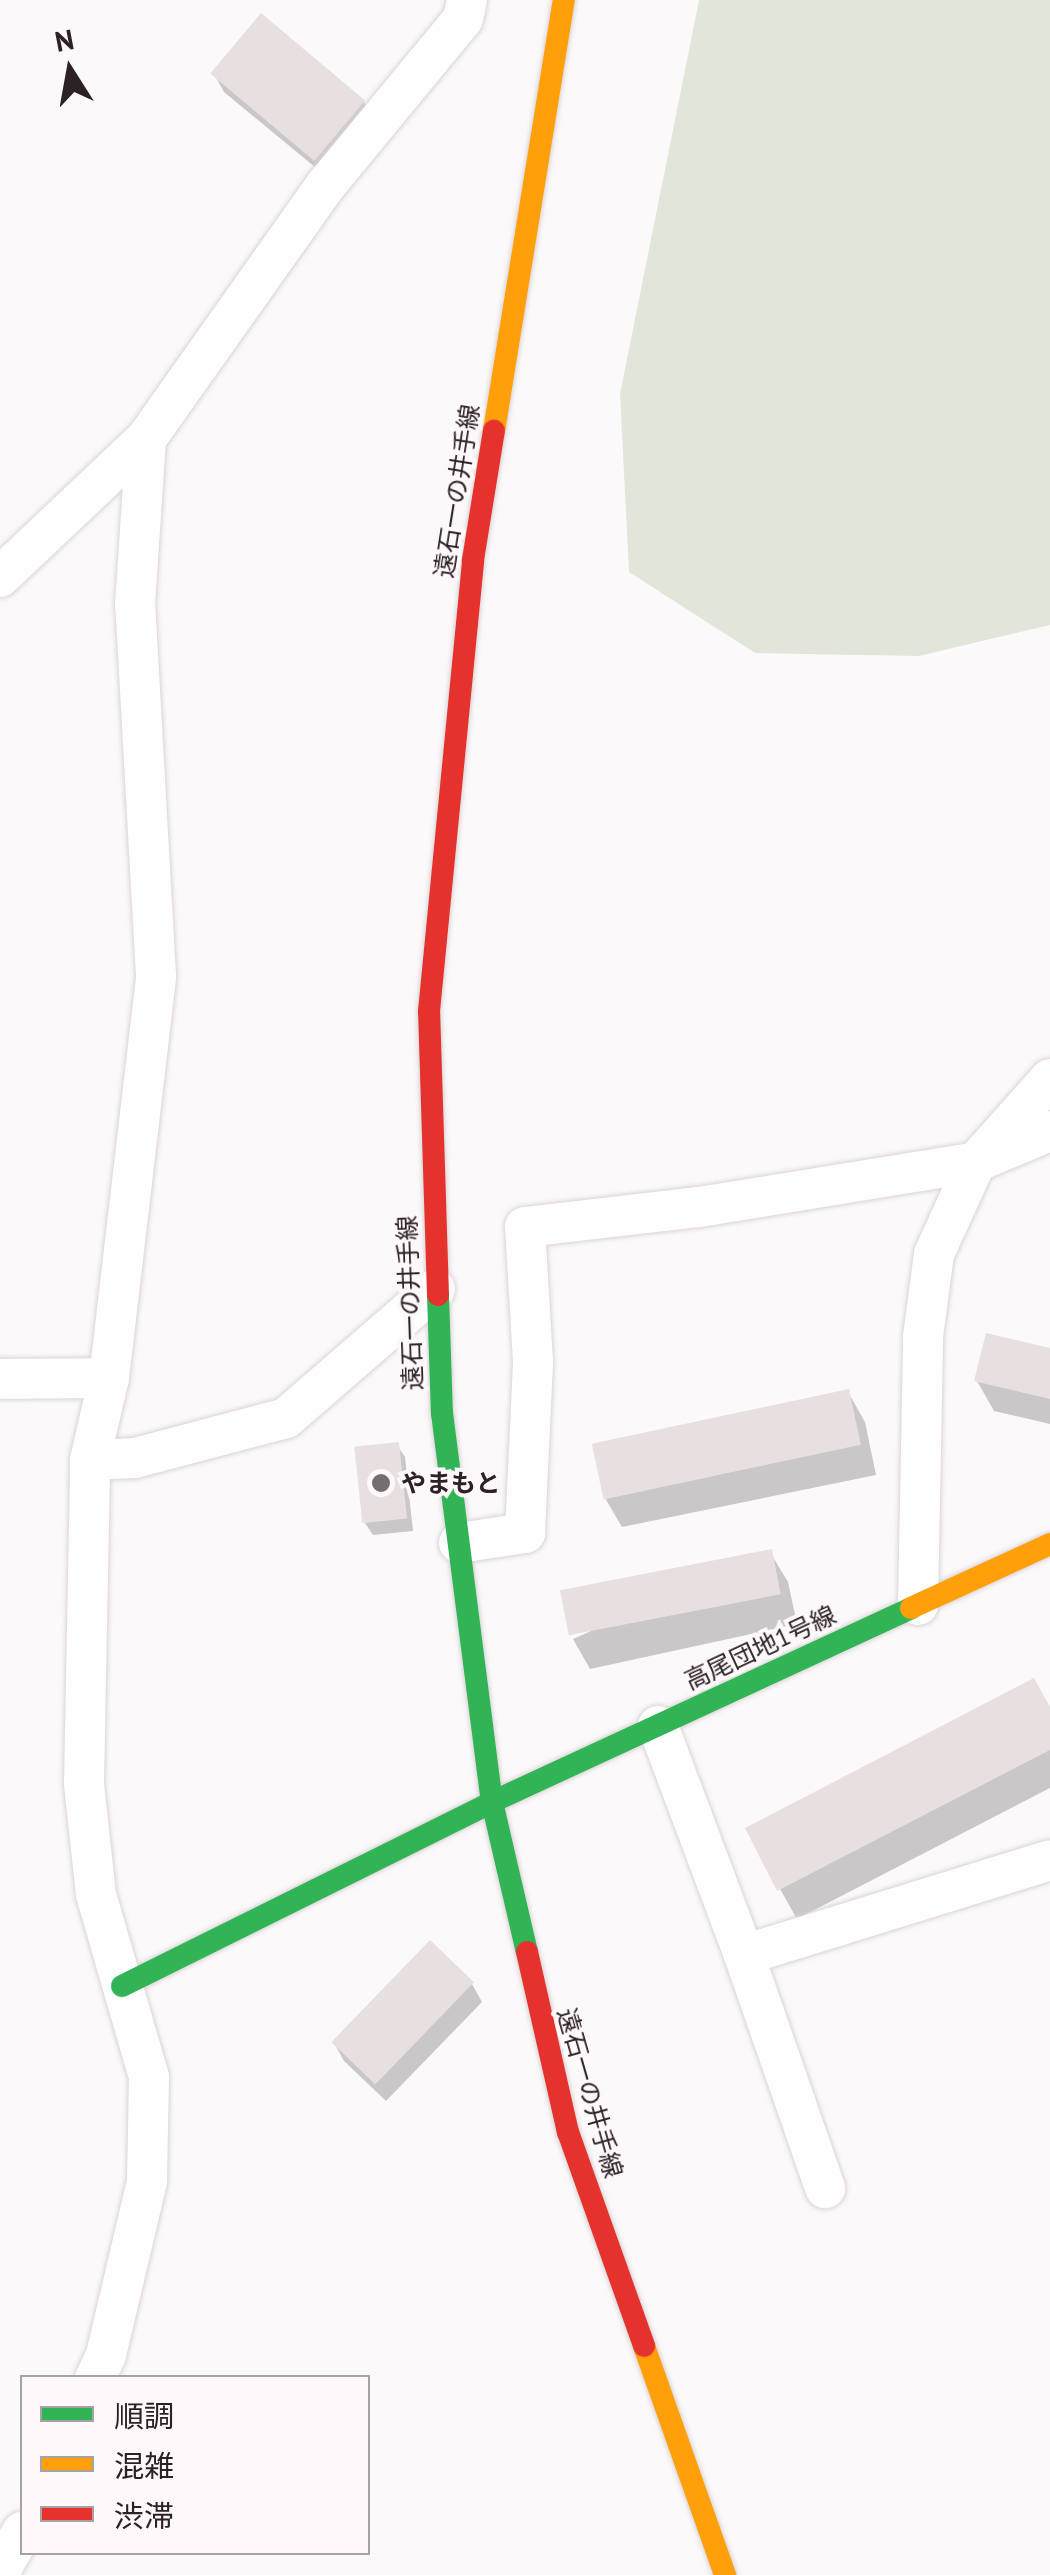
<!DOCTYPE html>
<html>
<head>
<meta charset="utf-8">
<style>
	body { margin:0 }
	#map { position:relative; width:1050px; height:2575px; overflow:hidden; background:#fcf9fa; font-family:"PT Sans","Noto Sans JP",sans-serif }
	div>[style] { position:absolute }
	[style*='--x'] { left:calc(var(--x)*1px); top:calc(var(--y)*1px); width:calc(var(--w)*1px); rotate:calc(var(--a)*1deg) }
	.green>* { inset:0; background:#e2e6da }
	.shadow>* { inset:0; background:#0003 }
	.building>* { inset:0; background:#e8dfe1; transform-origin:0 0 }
	.roads { filter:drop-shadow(0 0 2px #dad4d6) drop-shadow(0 0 2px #dad4d6) }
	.street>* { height:40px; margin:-20px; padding:0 20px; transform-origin:20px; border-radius:20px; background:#fffefe }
	.fast>* { height:22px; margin:-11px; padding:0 11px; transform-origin:11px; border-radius:11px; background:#30b455 }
	.slow>* { height:22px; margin:-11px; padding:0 11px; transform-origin:11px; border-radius:11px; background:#ff9f0a }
	.jam>* { height:22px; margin:-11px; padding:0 11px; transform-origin:11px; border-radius:11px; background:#e5322d }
	.dots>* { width:28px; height:28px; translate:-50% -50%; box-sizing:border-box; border:5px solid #fdf8f9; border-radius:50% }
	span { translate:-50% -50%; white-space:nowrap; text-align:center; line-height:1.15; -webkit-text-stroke:8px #fdf8f9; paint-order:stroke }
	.street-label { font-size:25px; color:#2c2225 }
	.poi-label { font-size:25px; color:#2c2225; font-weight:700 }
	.left { translate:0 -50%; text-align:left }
	.legend { position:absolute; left:20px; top:2375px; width:350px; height:180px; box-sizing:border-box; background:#fdf8f9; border:2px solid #a9a2a4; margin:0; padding:12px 18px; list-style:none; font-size:30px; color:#2c2225 }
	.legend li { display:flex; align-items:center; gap:20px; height:50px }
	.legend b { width:50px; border:2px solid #a9a2a4 }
	.north { position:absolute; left:20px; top:20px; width:100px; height:100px; -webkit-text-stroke:8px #fdf8f9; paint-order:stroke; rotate:349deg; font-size:28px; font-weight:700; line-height:40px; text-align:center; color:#2c2225 }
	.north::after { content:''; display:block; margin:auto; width:35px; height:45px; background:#2c2225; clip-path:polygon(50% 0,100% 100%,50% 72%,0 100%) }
</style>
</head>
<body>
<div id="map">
	<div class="green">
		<div style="clip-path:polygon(699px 0,1050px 0,1050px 625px,919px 656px,755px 653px,629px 572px,620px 394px)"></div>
	</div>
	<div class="shadow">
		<div style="clip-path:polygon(214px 74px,364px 102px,375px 120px,327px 177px,224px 92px)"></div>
		<div style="clip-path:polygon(1050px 1351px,1050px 1424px,994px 1411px,977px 1381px)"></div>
		<div style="clip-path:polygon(848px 1392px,865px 1422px,876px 1475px,622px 1527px,605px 1498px,594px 1444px)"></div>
		<div style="clip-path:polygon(397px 1445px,405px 1457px,413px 1531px,373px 1535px,365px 1523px)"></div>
		<div style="clip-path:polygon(770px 1552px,788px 1582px,797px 1624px,590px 1669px,573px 1639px)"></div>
		<div style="clip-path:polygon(1050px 1710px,1050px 1788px,797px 1919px,780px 1889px)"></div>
		<div style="clip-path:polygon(472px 1984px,482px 2002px,386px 2101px,344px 2061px,334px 2043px)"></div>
	</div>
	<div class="building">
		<div style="left:261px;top:13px;width:136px;height:79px;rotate:40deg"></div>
		<div style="clip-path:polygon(986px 1333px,1050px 1348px,1050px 1399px,974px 1381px)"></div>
		<div style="left:849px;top:1389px;width:57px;height:263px;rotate:78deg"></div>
		<div style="left:399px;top:1442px;width:77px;height:45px;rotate:84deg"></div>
		<div style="left:772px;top:1549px;width:46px;height:216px;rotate:79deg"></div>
		<div style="clip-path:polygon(1034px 1678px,1050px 1707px,1050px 1750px,777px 1891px,745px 1828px)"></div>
		<div style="left:430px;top:1940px;width:61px;height:142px;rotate:44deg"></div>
	</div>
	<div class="roads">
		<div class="street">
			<div style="--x:0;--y:577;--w:201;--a:-43.4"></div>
			<div style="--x:146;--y:439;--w:311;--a:-54.7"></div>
			<div style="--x:326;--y:185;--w:215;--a:-50.5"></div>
			<div style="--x:463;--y:19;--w:19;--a:-78"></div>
			<div style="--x:0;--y:1379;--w:109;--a:-0.5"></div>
			<div style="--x:90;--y:1460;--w:45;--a:-2.5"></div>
			<div style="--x:135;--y:1458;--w:156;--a:-14.8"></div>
			<div style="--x:286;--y:1418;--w:197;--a:-40.9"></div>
			<div style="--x:459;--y:1543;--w:67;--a:-8.6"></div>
			<div style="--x:525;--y:1533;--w:172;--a:-87.3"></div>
			<div style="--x:533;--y:1361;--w:134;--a:-93.4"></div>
			<div style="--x:525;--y:1227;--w:175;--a:-6.6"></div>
			<div style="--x:699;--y:1207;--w:281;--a:-9.2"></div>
			<div style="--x:976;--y:1162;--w:80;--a:-22.7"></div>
			<div style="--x:918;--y:1605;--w:268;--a:-88.9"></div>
			<div style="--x:923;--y:1337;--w:84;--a:-82.5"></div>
			<div style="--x:934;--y:1254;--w:101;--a:-65.5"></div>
			<div style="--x:976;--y:1162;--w:111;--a:-48.3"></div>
			<div style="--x:658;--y:1726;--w:245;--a:69.4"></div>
			<div style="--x:744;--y:1955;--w:320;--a:-17.2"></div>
			<div style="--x:744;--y:1955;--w:247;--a:70.8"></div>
			<div style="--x:95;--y:2378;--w:25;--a:-64"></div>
			<div style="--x:106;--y:2355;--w:179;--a:-76.7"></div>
			<div style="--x:147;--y:2181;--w:104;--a:-88.9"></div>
			<div style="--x:149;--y:2077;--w:190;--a:-106.2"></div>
			<div style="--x:96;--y:1895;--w:112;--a:-96.2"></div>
			<div style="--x:84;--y:1784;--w:324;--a:-88.9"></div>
			<div style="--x:90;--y:1460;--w:84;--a:-77"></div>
			<div style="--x:109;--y:1378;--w:405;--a:-83.3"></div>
			<div style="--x:156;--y:976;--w:372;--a:-93.2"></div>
			<div style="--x:135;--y:605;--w:166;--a:-86.2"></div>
			<div style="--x:0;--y:2571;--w:45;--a:-60.6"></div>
		</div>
		<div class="fast">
			<div style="--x:438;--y:1295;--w:118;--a:88.1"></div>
			<div style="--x:442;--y:1413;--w:392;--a:82.7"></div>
			<div style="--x:492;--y:1802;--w:154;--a:76.9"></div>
			<div style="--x:122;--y:1986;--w:413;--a:-26.4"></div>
			<div style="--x:492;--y:1802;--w:462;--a:-24.8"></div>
		</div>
		<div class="slow">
			<div style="--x:494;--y:431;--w:437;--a:-80.8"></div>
			<div style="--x:911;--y:1608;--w:153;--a:-24.7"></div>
			<div style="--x:644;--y:2346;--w:243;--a:70.5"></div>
		</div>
		<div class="jam">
			<div style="--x:438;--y:1295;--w:284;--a:-91.8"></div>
			<div style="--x:429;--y:1011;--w:453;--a:-84.4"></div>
			<div style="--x:473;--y:560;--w:131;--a:-80.8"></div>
			<div style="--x:527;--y:1952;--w:185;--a:77.2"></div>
			<div style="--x:568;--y:2132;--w:227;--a:70.4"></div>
		</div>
	</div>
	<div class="dots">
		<div style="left:381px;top:1483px;background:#756d70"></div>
	</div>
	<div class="street-label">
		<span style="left:457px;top:491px;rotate:-81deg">遠石一の井手線</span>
		<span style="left:410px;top:1303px;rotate:-92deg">遠石一の井手線</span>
		<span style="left:760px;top:1648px;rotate:-25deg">高尾団地1号線</span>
		<span style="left:590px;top:2093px;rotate:74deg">遠石一の井手線</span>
	</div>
	<div class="poi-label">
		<span class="left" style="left:401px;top:1483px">やまもと</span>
	</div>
	<ul class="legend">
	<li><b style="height:12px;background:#30b455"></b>順調</li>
	<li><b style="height:12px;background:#ff9f0a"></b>混雑</li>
	<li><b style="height:12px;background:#e5322d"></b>渋滞</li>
	</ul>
	<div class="north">N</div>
</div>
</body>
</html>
